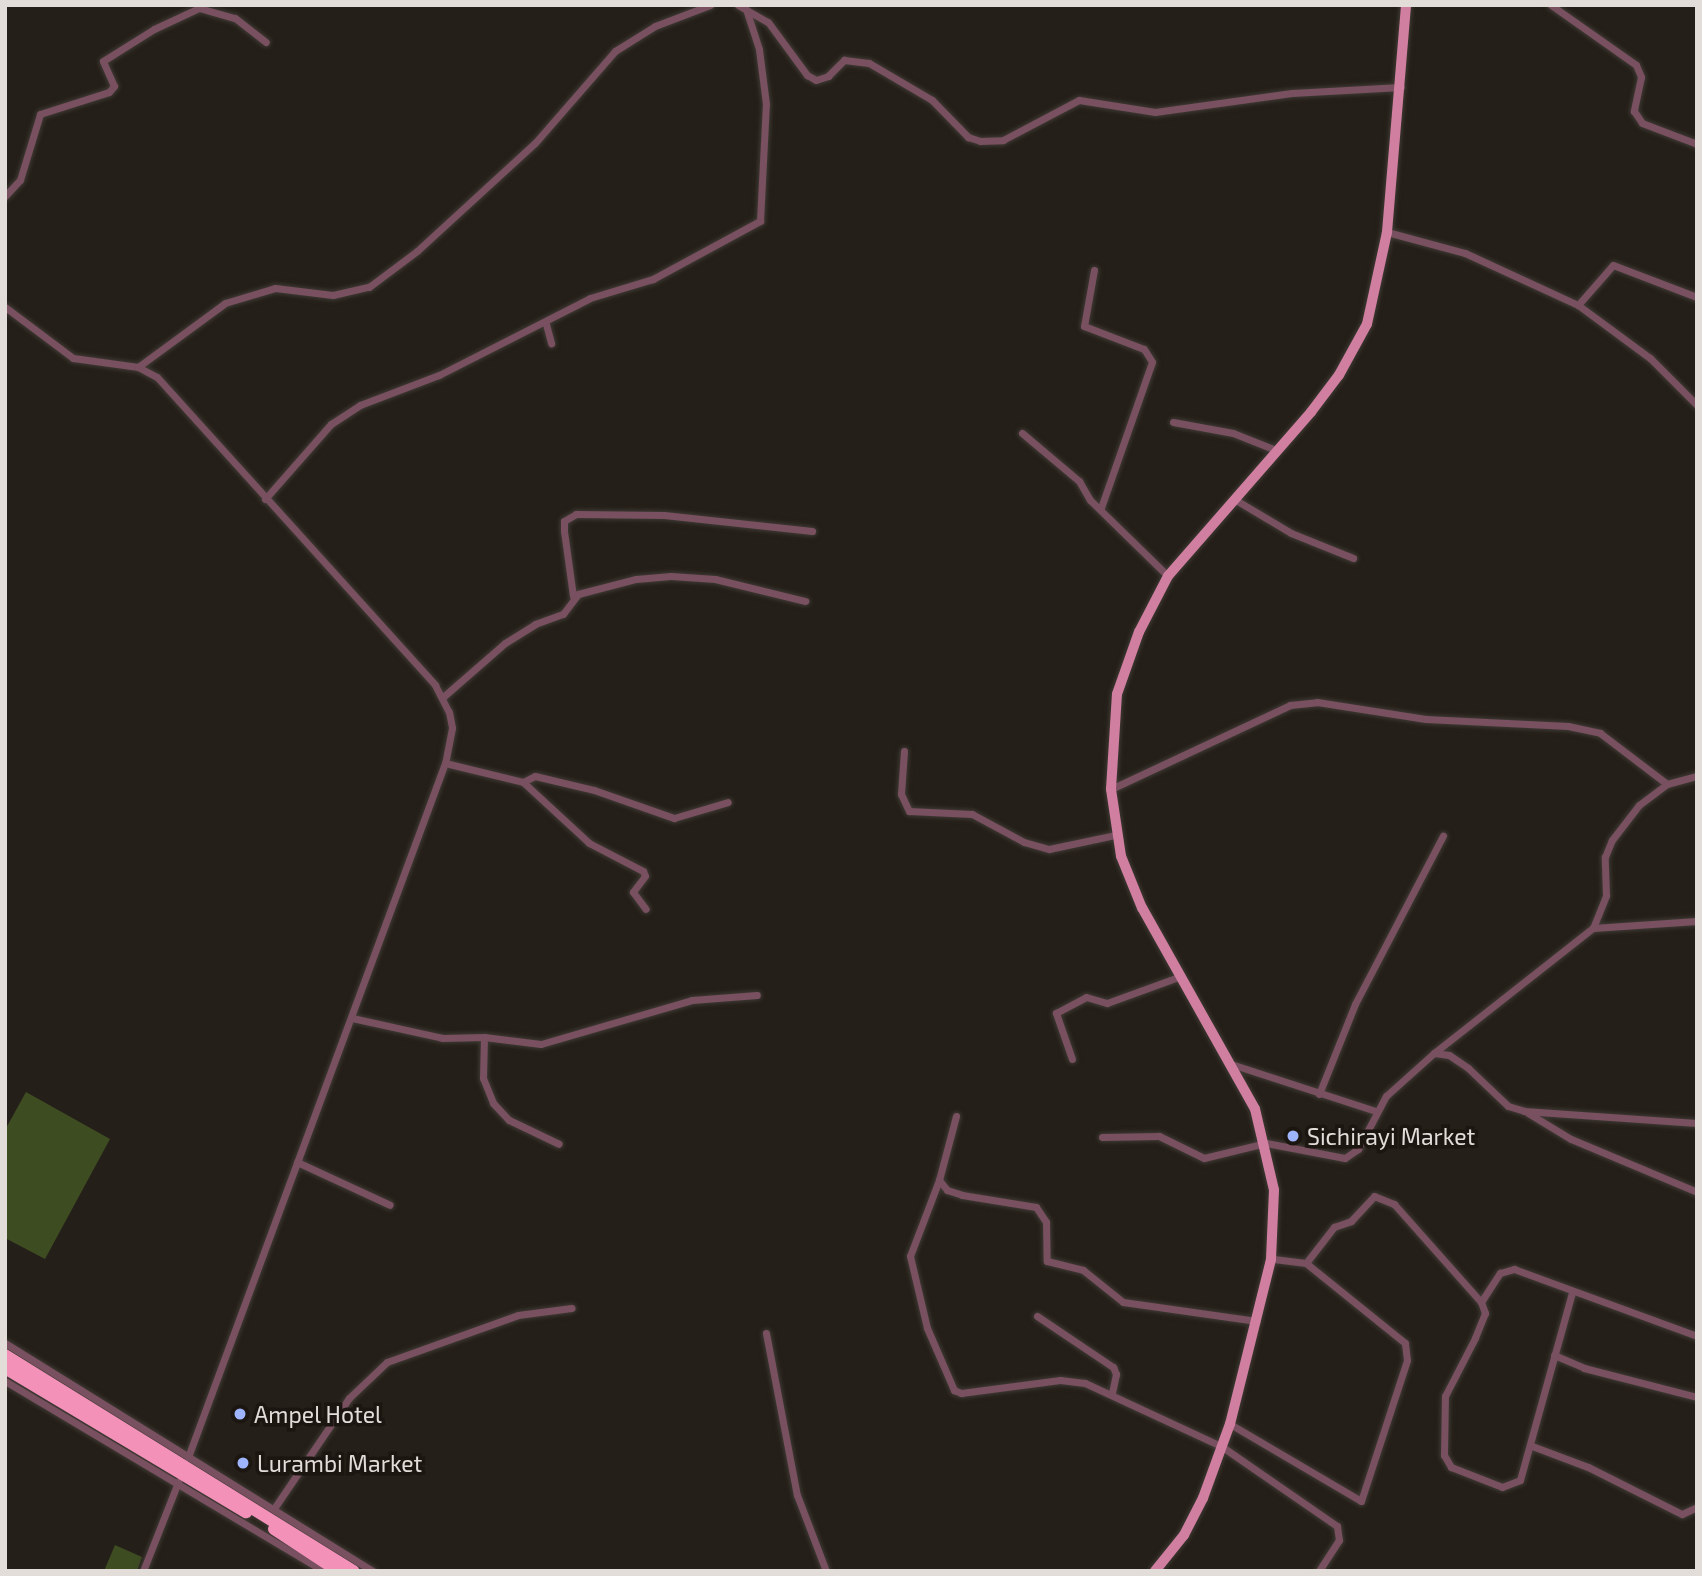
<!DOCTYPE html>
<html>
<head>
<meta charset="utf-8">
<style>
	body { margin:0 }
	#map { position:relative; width:1702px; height:1576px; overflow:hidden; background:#251f19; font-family:"Exo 2",sans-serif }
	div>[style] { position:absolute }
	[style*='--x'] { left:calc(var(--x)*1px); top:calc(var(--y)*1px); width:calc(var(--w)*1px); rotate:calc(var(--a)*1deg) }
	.green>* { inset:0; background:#3e4c22 }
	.roads { filter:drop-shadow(0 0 2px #3f3a34) drop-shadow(0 0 2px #3f3a34) }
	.street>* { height:7px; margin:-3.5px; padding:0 3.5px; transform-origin:3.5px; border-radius:3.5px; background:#785060 }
	.primary>* { height:10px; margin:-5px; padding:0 5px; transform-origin:5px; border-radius:5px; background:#d17fa0 }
	.highway>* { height:12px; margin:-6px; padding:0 6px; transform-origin:6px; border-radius:6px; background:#f491b9 }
	.dots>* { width:19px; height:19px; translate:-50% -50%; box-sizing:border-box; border:4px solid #1c1610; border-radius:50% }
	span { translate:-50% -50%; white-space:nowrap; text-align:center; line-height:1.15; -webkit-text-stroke:7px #1c1610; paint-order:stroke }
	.poi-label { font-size:23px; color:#e2ddd9 }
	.left { translate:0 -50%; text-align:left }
	.frame { position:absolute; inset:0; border:7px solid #e2ddd9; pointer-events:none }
</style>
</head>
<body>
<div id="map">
	<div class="green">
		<div style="clip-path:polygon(26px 1092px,110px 1139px,45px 1259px,5px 1238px,5px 1130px)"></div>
		<div style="clip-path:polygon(115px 1545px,142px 1557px,137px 1571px,104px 1571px)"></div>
	</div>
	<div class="roads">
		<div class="street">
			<div style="--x:738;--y:5;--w:34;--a:30"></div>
			<div style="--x:768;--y:22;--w:66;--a:53.7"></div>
			<div style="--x:807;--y:75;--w:10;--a:29"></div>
			<div style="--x:816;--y:80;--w:13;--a:-18"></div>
			<div style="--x:828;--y:76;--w:23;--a:-45"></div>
			<div style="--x:844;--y:60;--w:25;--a:7"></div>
			<div style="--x:869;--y:63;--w:73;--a:30.4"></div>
			<div style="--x:932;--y:100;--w:52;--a:45.8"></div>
			<div style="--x:968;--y:137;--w:13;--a:18"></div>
			<div style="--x:980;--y:141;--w:23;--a:-2"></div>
			<div style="--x:1003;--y:140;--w:86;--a:-27.8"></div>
			<div style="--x:1079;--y:100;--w:77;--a:9"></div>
			<div style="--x:1155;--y:112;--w:138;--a:-7.9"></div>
			<div style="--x:1292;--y:93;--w:109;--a:-3.2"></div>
			<div style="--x:1551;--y:5;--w:104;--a:35.2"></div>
			<div style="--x:1636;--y:65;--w:13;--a:67"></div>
			<div style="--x:1641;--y:77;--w:35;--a:102"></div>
			<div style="--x:1634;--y:111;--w:14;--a:56"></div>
			<div style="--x:1642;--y:123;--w:59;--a:20.9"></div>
			<div style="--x:5;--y:196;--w:22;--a:-47"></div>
			<div style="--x:20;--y:180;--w:69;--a:-73.1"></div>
			<div style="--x:40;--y:114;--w:72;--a:-17.7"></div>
			<div style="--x:109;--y:92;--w:8;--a:-50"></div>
			<div style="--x:114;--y:86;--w:27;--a:-114"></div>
			<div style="--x:103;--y:61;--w:60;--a:-32.1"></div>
			<div style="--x:154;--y:29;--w:50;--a:-25"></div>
			<div style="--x:199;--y:8;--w:37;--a:16"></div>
			<div style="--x:235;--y:18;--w:39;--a:38"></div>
			<div style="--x:1387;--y:232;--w:81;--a:15.1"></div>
			<div style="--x:1465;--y:253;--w:124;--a:24.7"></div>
			<div style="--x:1578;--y:305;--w:89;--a:36.4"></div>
			<div style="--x:1650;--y:358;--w:66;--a:45"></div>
			<div style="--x:1094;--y:270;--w:57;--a:100.1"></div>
			<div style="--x:1084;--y:326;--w:64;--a:21"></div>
			<div style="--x:1144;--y:349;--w:15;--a:58"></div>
			<div style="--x:1152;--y:362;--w:155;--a:109.3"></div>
			<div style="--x:1578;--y:305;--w:53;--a:-48.8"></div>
			<div style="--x:1613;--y:265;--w:90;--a:20.9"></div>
			<div style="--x:5;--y:307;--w:85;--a:36.9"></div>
			<div style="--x:73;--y:358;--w:66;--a:7.9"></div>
			<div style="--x:138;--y:367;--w:21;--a:28"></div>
			<div style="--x:157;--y:377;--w:415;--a:47.9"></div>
			<div style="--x:435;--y:685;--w:30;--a:63"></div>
			<div style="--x:449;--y:712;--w:16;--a:79"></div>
			<div style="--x:452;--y:728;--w:36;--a:101"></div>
			<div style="--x:445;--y:763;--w:740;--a:110.32"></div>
			<div style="--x:546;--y:324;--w:20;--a:75"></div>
			<div style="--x:138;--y:367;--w:108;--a:-36.3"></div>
			<div style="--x:225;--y:303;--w:52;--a:-16.7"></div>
			<div style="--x:275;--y:288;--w:58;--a:6.9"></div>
			<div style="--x:333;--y:295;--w:37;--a:-13"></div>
			<div style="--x:369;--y:287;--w:60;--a:-36.9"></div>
			<div style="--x:417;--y:251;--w:160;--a:-42.5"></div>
			<div style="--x:535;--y:143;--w:122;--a:-49"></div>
			<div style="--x:615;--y:51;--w:47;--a:-32"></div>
			<div style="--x:655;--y:26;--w:59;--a:-20.9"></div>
			<div style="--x:1173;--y:422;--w:61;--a:10.4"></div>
			<div style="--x:1233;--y:433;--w:46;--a:21.6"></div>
			<div style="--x:1022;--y:433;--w:75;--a:40.1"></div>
			<div style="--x:1079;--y:481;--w:22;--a:60"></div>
			<div style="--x:1090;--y:500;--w:109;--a:44.3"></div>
			<div style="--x:265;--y:499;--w:100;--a:-48.7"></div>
			<div style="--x:331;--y:424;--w:35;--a:-33"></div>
			<div style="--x:360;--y:405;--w:85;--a:-20.8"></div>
			<div style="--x:439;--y:375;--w:169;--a:-27"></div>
			<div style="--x:590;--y:298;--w:66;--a:-16.8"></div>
			<div style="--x:653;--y:279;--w:122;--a:-28.5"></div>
			<div style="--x:760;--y:221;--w:117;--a:-87.1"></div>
			<div style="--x:766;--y:104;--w:55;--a:-97.3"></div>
			<div style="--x:759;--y:49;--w:42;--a:-108"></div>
			<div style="--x:1234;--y:499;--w:66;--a:30.8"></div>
			<div style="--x:1291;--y:533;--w:67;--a:22"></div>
			<div style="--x:573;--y:596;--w:66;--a:-97.9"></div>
			<div style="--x:564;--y:531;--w:10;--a:-90"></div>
			<div style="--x:564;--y:521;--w:14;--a:-30"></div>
			<div style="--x:576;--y:514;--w:88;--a:0.7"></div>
			<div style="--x:664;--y:515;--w:149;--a:6.2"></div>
			<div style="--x:443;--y:697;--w:82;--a:-41.1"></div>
			<div style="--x:505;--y:643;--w:36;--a:-32"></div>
			<div style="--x:535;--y:624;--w:30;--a:-20"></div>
			<div style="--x:563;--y:614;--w:25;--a:-53"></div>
			<div style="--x:578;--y:594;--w:60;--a:-14.5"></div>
			<div style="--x:636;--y:579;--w:35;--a:-5"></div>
			<div style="--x:671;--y:576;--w:44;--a:3.9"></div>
			<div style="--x:715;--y:579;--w:93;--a:13.7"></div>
			<div style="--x:904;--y:751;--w:43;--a:94"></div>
			<div style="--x:901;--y:794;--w:19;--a:65"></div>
			<div style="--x:909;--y:811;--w:63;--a:2.7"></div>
			<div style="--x:972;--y:814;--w:59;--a:28.3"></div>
			<div style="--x:1024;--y:842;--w:26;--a:16"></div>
			<div style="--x:1049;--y:849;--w:67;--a:-12"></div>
			<div style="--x:445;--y:763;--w:80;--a:13.7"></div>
			<div style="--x:523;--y:782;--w:90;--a:42.7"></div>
			<div style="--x:589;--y:843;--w:61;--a:27.4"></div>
			<div style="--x:643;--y:871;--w:5;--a:68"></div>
			<div style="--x:645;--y:876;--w:20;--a:127"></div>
			<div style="--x:633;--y:892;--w:21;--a:53"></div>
			<div style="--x:523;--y:782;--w:13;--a:-27"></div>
			<div style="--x:535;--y:776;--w:61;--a:13.3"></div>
			<div style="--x:594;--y:790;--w:85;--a:19.3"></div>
			<div style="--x:674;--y:818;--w:56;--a:-16.5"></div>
			<div style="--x:1111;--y:789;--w:198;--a:-25.1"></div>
			<div style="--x:1290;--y:705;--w:27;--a:-6"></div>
			<div style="--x:1317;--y:702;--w:110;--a:8.9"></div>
			<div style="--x:1426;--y:719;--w:142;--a:2.8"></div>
			<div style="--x:1568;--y:726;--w:33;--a:12"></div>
			<div style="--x:1600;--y:733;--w:84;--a:37.3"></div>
			<div style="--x:1593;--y:928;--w:104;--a:-3.9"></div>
			<div style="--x:352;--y:1018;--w:93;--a:12.4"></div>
			<div style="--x:443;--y:1038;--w:41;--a:-1.4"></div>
			<div style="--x:484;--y:1037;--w:41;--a:91.4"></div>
			<div style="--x:483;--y:1078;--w:27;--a:68"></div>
			<div style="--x:493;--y:1103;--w:23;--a:47"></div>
			<div style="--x:509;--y:1120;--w:55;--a:25.6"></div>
			<div style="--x:484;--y:1037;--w:57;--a:7"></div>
			<div style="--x:541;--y:1044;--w:157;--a:-16.2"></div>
			<div style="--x:692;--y:1000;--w:65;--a:-4.4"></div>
			<div style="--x:1434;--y:1053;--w:202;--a:-38.2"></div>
			<div style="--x:1593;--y:928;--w:35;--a:-68"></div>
			<div style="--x:1606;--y:895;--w:38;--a:-92"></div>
			<div style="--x:1605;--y:857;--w:18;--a:-68"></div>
			<div style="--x:1612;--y:840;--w:44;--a:-52.4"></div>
			<div style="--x:1639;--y:805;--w:35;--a:-37"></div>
			<div style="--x:1667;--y:784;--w:31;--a:-15"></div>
			<div style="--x:1072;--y:1059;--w:49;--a:-109.2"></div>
			<div style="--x:1056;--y:1013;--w:34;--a:-28"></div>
			<div style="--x:1086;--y:997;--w:22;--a:16"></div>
			<div style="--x:1107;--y:1003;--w:79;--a:-20"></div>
			<div style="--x:1231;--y:1064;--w:152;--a:18"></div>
			<div style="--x:1319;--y:1094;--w:97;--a:-68.2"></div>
			<div style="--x:1355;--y:1004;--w:190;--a:-62.4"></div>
			<div style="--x:1528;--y:1113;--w:50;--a:31.2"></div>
			<div style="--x:1571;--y:1139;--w:137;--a:22.8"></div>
			<div style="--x:956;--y:1116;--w:66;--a:104.9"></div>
			<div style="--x:939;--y:1180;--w:13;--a:51"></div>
			<div style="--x:947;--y:1190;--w:16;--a:18"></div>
			<div style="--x:962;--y:1195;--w:75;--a:9.2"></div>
			<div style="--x:1036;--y:1207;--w:18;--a:56"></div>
			<div style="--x:1046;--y:1222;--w:39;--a:89"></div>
			<div style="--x:1047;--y:1261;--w:37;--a:14"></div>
			<div style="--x:1083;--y:1270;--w:51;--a:38.7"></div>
			<div style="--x:1123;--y:1302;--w:135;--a:8.1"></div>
			<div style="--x:1102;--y:1137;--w:57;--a:-1"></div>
			<div style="--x:1159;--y:1136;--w:50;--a:26.1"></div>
			<div style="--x:1204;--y:1158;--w:64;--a:-13.6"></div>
			<div style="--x:1266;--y:1143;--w:80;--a:10.8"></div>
			<div style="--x:1345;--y:1158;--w:16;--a:-35"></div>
			<div style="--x:1358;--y:1149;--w:60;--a:-62.2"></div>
			<div style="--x:1386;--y:1096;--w:64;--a:-41.9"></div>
			<div style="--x:1434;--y:1053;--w:15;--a:8"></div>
			<div style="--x:1449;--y:1055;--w:23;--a:34"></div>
			<div style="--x:1468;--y:1068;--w:55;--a:43.5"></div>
			<div style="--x:1508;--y:1106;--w:17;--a:17"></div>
			<div style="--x:1524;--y:1111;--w:173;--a:4"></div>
			<div style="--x:297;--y:1162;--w:102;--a:24.8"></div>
			<div style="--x:939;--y:1180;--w:81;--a:110.9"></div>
			<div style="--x:910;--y:1256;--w:74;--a:76.7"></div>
			<div style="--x:927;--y:1328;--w:68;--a:66.5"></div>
			<div style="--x:954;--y:1390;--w:8;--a:23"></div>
			<div style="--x:961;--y:1393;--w:100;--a:-7.5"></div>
			<div style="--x:1060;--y:1380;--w:25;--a:7"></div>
			<div style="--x:1085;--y:1383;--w:150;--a:24.9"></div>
			<div style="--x:1221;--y:1446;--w:141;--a:34.6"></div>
			<div style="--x:1337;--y:1526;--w:14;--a:82"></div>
			<div style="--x:1339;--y:1540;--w:37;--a:123"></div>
			<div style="--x:1306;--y:1263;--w:46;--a:-52.1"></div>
			<div style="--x:1334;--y:1227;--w:18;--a:-19"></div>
			<div style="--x:1351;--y:1221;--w:34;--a:-47"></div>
			<div style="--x:1374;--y:1196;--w:22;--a:22"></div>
			<div style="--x:1394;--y:1204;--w:131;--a:48.4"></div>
			<div style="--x:1481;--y:1302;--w:12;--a:70"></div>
			<div style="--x:1485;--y:1313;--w:27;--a:112"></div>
			<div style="--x:1475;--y:1338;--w:65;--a:117.3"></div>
			<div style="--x:1445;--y:1396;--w:59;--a:91"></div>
			<div style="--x:1444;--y:1455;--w:14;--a:60"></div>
			<div style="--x:1451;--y:1467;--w:55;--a:21.4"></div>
			<div style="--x:1502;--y:1487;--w:19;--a:-21"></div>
			<div style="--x:1520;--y:1480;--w:194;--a:-74.5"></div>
			<div style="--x:1481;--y:1302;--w:35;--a:-57"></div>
			<div style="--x:1500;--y:1273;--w:15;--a:-16"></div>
			<div style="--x:1514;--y:1269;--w:195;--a:20.1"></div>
			<div style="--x:1037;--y:1316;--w:92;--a:33.9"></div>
			<div style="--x:1113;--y:1367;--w:8;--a:67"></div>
			<div style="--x:1116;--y:1374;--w:19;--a:102"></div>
			<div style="--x:766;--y:1333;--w:165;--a:79.2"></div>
			<div style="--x:797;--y:1495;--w:81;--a:69.1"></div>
			<div style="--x:5;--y:1343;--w:433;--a:31.8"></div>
			<div style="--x:1554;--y:1355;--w:33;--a:23"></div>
			<div style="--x:1584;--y:1368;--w:117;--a:14.4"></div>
			<div style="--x:5;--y:1381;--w:371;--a:30.8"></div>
			<div style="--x:1230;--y:1424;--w:152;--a:30.4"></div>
			<div style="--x:1361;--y:1501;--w:148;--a:-71.9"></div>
			<div style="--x:1407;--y:1360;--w:17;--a:-97"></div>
			<div style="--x:1405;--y:1343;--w:127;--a:-141.1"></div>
			<div style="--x:1306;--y:1263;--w:35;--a:-173"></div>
			<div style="--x:1532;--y:1446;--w:60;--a:20.6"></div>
			<div style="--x:1588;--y:1467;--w:105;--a:26.6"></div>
			<div style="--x:1682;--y:1514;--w:17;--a:-25"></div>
			<div style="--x:275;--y:1507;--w:132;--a:-55.8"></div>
			<div style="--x:349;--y:1398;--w:52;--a:-43.5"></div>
			<div style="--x:387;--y:1362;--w:139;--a:-19.7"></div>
			<div style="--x:518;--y:1315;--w:54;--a:-7.4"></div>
			<div style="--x:143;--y:1571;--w:96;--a:-68.5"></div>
		</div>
		<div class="primary">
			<div style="--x:1155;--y:1571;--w:46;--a:-51.1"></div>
			<div style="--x:1184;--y:1535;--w:42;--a:-62.8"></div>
			<div style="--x:1203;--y:1498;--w:79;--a:-70"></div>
			<div style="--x:1230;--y:1424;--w:170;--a:-76"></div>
			<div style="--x:1271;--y:1259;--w:69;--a:-87.5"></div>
			<div style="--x:1274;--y:1190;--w:83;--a:-103.2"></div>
			<div style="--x:1255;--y:1109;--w:231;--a:-119.3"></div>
			<div style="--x:1142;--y:908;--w:56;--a:-112"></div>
			<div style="--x:1121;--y:856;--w:68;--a:-98.5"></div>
			<div style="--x:1111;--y:789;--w:95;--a:-86.4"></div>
			<div style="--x:1117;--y:694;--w:66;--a:-70.5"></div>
			<div style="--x:1139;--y:632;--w:63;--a:-62.6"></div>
			<div style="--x:1168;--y:576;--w:218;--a:-48.9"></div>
			<div style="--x:1311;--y:412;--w:46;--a:-52.9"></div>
			<div style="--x:1339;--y:375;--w:58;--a:-61.2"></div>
			<div style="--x:1367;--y:324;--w:94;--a:-77.7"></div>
			<div style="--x:1387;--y:232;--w:228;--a:-85.2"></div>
		</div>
		<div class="highway">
			<div style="--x:5;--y:1355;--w:410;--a:31.8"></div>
			<div style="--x:5;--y:1368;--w:281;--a:30.9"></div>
			<div style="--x:274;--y:1529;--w:77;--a:33.3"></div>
		</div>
	</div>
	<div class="dots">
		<div style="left:1293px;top:1136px;background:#9eb4fd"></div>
		<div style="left:240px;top:1414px;background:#9eb4fd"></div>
		<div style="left:243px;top:1463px;background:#9eb4fd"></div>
	</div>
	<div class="poi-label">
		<span class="left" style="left:1307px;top:1136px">Sichirayi Market</span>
		<span class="left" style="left:254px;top:1414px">Ampel Hotel</span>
		<span class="left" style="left:257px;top:1463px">Lurambi Market</span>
	</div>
	<div class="frame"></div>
</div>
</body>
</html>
